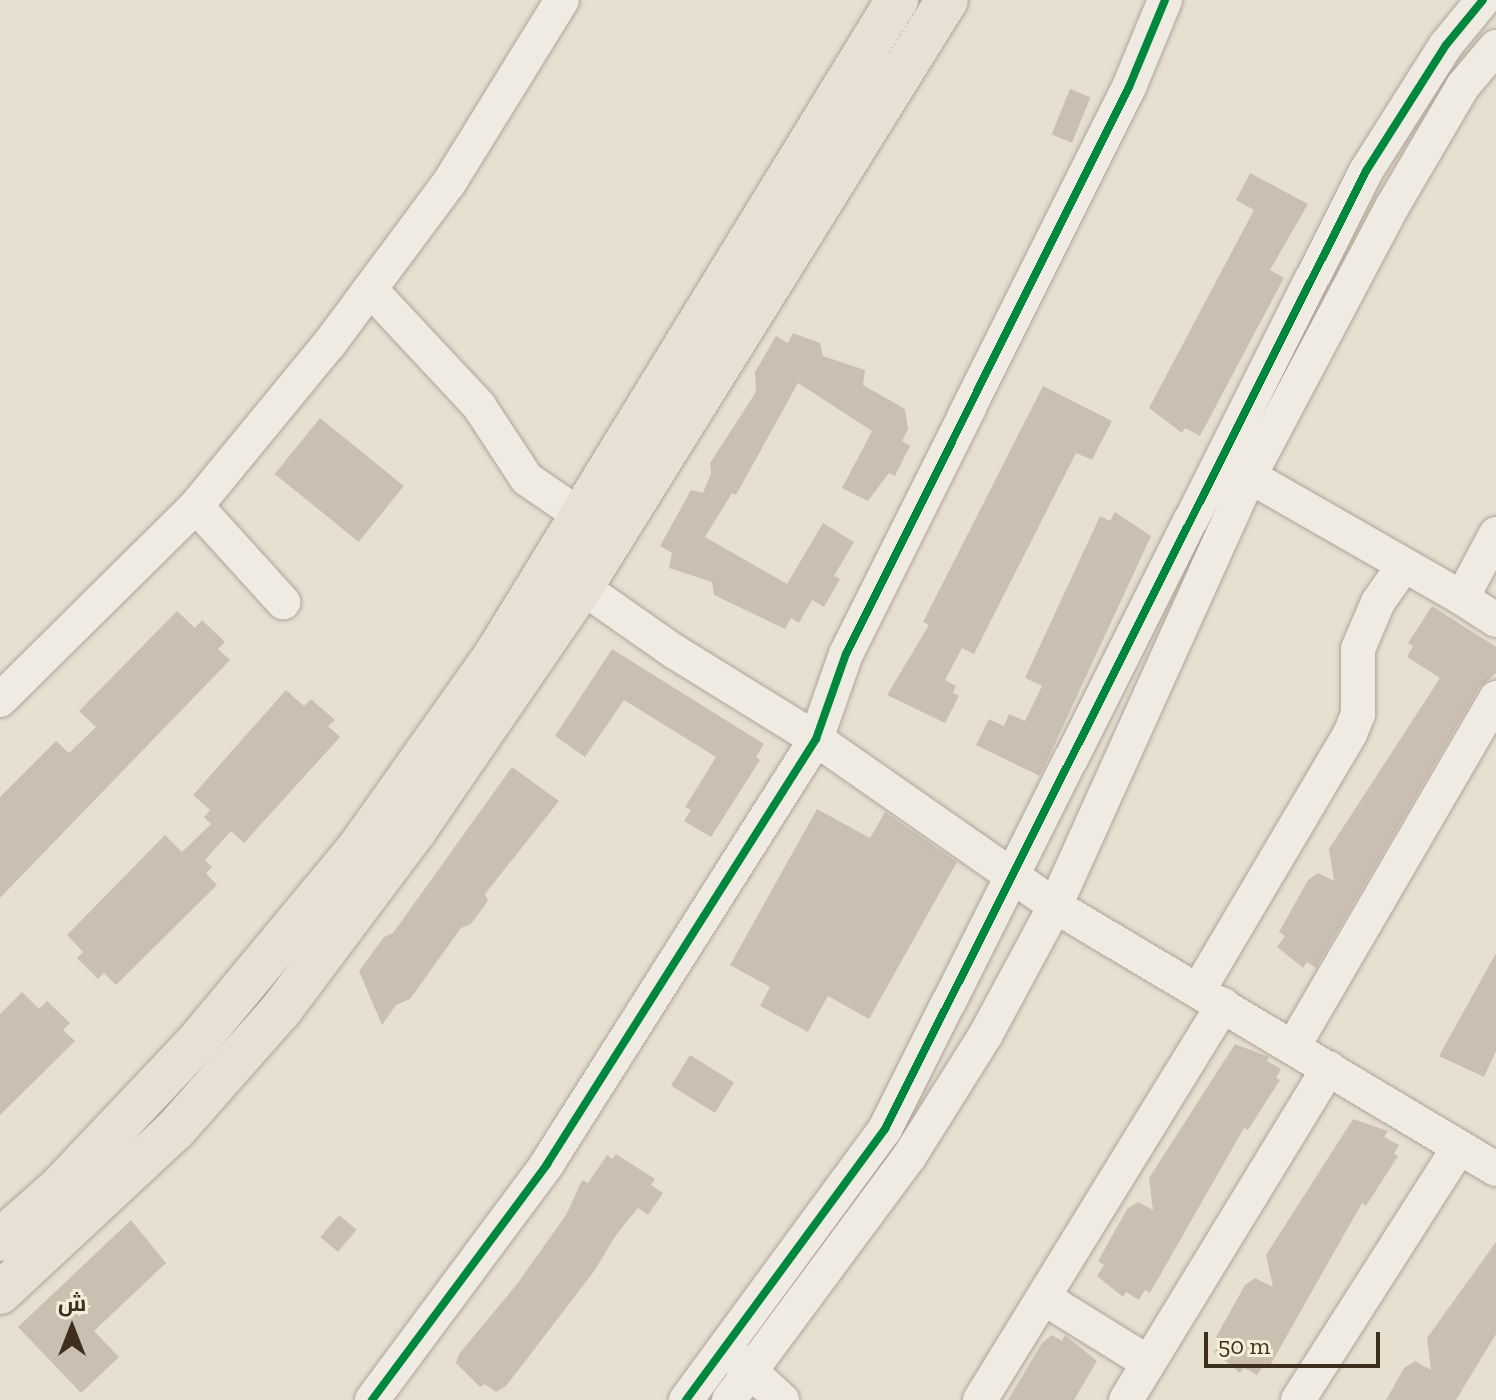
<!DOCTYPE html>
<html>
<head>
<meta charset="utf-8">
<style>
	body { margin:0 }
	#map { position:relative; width:1496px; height:1400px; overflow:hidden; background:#e7e0d1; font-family:"Zilla Slab",Cairo,serif }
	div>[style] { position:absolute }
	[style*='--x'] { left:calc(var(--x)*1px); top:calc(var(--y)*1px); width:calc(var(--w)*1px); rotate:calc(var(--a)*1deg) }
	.building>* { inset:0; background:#cbbfb2; transform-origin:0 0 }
	.roads { filter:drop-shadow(0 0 2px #ada599) drop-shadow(0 0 2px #ada599) }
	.minor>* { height:34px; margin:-17px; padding:0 17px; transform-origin:17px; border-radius:17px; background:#efebe3 }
	.major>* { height:42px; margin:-21px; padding:0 21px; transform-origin:21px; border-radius:21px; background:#e6e1d4 }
	.cycleway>* { height:8px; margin:-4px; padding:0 4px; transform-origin:4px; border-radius:4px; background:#00873e }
	span { translate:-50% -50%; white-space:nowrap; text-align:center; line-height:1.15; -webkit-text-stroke:8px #f7eed8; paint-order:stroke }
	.north { position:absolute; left:32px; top:1288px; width:80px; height:80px; -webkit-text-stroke:6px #f7eed8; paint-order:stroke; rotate:0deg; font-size:22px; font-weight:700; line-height:32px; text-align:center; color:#3d2e20 }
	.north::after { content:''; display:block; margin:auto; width:28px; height:36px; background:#3d2e20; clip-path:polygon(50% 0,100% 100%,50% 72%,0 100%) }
	.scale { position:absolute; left:1204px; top:1332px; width:176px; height:36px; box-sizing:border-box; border:4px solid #3d2e20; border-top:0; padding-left:10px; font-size:24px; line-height:28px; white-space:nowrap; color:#3d2e20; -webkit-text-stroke:6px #f7eed8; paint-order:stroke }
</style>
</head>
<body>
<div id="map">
	<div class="building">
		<div style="left:1070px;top:89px;width:22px;height:49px;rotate:22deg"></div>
		<div style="clip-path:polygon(1250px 173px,1308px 204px,1270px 270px,1284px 278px,1200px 436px,1185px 428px,1182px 433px,1149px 408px,1254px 210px,1236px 200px)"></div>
		<div style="clip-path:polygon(793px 333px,820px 343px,823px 356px,865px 370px,863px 385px,905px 409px,908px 429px,902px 441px,910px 446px,895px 476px,889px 473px,868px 501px,842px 488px,872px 431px,798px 383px,736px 495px,732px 493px,705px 537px,787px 584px,823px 523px,854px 542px,834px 576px,840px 579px,824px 607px,812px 600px,799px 623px,791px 618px,785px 629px,714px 595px,712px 582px,669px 568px,672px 553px,660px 546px,691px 490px,703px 493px,711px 473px,710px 463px,756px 392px,755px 372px,776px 336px,788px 343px)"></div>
		<div style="clip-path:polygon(1043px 386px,1112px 421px,1092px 460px,1076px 453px,974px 654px,962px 648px,945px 680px,956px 686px,953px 693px,959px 696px,945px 723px,887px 695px,929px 625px,923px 622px)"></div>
		<div style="left:320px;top:418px;width:108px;height:72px;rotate:39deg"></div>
		<div style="clip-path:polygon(1115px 512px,1151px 536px,1040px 776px,976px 745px,989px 719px,1004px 726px,1009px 714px,1025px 721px,1042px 686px,1025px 678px,1100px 516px,1110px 521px)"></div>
		<div style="clip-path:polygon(1432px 606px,1496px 647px,1496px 673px,1479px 688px,1316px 968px,1307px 962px,1303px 968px,1277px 947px,1285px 936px,1279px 932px,1308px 880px,1318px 873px,1334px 881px,1329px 849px,1440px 678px,1407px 657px,1413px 646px,1408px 643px)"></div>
		<div style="clip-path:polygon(177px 611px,195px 628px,202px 620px,225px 642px,218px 649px,230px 660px,0 898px,0 797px,56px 741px,69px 753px,96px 727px,79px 711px)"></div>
		<div style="clip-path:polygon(612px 649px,764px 744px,756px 757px,760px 760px,711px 837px,684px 821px,691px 810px,685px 807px,716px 757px,624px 700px,585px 757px,555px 736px)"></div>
		<div style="clip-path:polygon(286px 690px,304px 706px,311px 699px,335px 720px,328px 726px,340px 737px,244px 843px,231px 831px,205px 860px,212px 867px,206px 873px,217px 885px,116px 985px,104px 973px,98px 979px,77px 958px,83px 952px,67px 935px,165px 835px,182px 852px,211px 824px,204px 817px,210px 810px,193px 795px)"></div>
		<div style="clip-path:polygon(512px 767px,559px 801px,485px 894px,488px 901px,471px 924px,461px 928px,410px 999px,396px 1005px,382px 1025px,359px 971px,384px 937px,393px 933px)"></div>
		<div style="clip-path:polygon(817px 809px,870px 838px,885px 812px,957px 862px,869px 1019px,828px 996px,808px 1032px,760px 1006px,770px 987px,730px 965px)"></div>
		<div style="clip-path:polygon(1496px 953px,1496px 1051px,1484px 1077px,1439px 1056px)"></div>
		<div style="clip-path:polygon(22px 992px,39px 1009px,47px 1001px,70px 1023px,63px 1030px,75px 1041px,0 1115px,0 1014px)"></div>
		<div style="clip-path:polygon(1235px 1044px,1269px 1057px,1267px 1061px,1281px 1069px,1276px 1078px,1280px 1080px,1248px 1130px,1244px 1128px,1150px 1293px,1145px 1290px,1139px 1300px,1126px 1292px,1123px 1297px,1097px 1276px,1104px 1265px,1098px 1261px,1127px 1209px,1138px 1202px,1153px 1210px,1149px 1178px)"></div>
		<div style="left:690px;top:1055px;width:52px;height:36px;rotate:32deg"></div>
		<div style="clip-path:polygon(1353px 1119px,1388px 1131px,1384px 1137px,1399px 1145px,1394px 1154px,1398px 1156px,1366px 1206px,1362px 1203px,1268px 1369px,1263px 1366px,1257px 1375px,1244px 1368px,1240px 1373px,1214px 1352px,1222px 1341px,1216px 1337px,1245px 1285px,1255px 1278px,1273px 1287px,1266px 1255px)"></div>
		<div style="clip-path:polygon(616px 1154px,655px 1179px,651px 1185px,663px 1193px,648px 1215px,638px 1208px,616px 1235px,595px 1270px,506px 1386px,496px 1392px,485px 1384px,480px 1387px,456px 1363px,459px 1354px,517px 1284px,566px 1215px,582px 1180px,588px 1183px,607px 1155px,612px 1159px)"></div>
		<div style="left:339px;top:1215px;width:23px;height:29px;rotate:40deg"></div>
		<div style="clip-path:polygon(131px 1220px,166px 1263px,94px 1331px,119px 1357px,81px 1393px,18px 1327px)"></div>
		<div style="clip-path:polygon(1496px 1242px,1496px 1334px,1456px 1400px,1386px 1400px,1404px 1368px,1415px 1361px,1431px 1370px,1427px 1338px)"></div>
		<div style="clip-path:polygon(1052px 1335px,1062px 1341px,1065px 1335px,1097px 1361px,1074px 1400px,1008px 1400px,1042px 1343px)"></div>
	</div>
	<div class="roads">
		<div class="minor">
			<div style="--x:370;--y:289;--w:160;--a:47"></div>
			<div style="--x:479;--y:406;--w:87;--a:56.7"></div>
			<div style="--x:527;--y:479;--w:65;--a:34.4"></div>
			<div style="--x:1230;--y:465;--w:267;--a:29.8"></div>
			<div style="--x:196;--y:506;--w:130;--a:47.8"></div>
			<div style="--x:1496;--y:534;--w:72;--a:118"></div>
			<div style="--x:1462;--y:598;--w:40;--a:32.9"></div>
			<div style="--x:582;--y:587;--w:113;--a:35"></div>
			<div style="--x:675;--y:652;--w:166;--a:31.7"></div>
			<div style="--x:816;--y:739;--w:292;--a:34.9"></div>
			<div style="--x:1055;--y:906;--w:513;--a:30.81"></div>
			<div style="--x:0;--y:700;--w:276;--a:-44.7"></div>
			<div style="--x:196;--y:506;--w:211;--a:-50.6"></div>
			<div style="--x:330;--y:343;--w:199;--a:-53.4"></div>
			<div style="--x:449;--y:183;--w:215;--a:-58.3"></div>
			<div style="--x:1198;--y:991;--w:299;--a:-59.4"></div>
			<div style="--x:1350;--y:734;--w:22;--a:-68"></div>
			<div style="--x:1358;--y:714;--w:65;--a:-90"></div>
			<div style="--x:1358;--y:649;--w:51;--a:-66.9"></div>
			<div style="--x:1378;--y:602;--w:45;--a:-54.9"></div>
			<div style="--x:1293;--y:1047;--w:404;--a:-59.8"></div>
			<div style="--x:1044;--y:1298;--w:123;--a:31.8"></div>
			<div style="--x:735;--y:1357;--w:64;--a:42.5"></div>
			<div style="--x:372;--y:1400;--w:294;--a:-53.4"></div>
			<div style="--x:547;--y:1164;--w:503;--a:-57.67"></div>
			<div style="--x:816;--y:739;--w:90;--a:-70.6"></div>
			<div style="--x:846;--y:654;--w:634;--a:-63.48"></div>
			<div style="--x:1129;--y:87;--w:94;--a:-67.5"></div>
			<div style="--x:686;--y:1400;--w:336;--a:-53.7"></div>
			<div style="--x:885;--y:1129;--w:1072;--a:-63.34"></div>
			<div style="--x:1366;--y:171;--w:149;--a:-57.6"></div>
			<div style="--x:1446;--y:45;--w:58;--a:-50.6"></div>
			<div style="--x:729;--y:1400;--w:302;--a:-53.5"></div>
			<div style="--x:909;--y:1157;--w:143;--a:-57.9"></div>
			<div style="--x:985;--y:1036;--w:148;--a:-61.7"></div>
			<div style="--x:1055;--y:906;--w:471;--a:-65.7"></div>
			<div style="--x:1249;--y:477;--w:306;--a:-62.1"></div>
			<div style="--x:1392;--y:207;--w:140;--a:-59.6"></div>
			<div style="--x:1463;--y:86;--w:51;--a:-49.8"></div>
			<div style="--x:980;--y:1400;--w:464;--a:-58.4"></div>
			<div style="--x:1126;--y:1400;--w:389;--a:-58.6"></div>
			<div style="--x:1298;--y:1400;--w:300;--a:-57.5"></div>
		</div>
		<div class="major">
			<div style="--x:0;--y:1240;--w:79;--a:-41.4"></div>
			<div style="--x:59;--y:1188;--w:202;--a:-46.6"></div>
			<div style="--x:198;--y:1041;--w:252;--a:-50.3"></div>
			<div style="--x:359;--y:847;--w:235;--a:-54.7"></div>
			<div style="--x:495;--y:655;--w:769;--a:-58.46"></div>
			<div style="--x:0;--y:1293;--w:238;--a:-43"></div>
			<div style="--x:174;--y:1131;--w:162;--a:-48.5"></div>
			<div style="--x:281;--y:1010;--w:224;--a:-53.2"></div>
			<div style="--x:415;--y:831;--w:296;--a:-55.6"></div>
			<div style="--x:582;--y:587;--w:691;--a:-58.13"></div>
		</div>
	</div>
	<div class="cycleway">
		<div style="--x:372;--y:1400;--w:294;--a:-53.4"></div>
		<div style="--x:547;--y:1164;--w:503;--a:-57.67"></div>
		<div style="--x:816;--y:739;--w:90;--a:-70.6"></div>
		<div style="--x:846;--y:654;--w:634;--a:-63.48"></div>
		<div style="--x:1129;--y:87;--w:94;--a:-67.5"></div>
		<div style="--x:686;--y:1400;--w:336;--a:-53.7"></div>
		<div style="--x:885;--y:1129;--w:1072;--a:-63.34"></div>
		<div style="--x:1366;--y:171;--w:149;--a:-57.6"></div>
		<div style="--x:1446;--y:45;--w:58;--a:-50.6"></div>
	</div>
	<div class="north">ش</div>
	<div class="scale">50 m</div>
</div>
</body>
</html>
